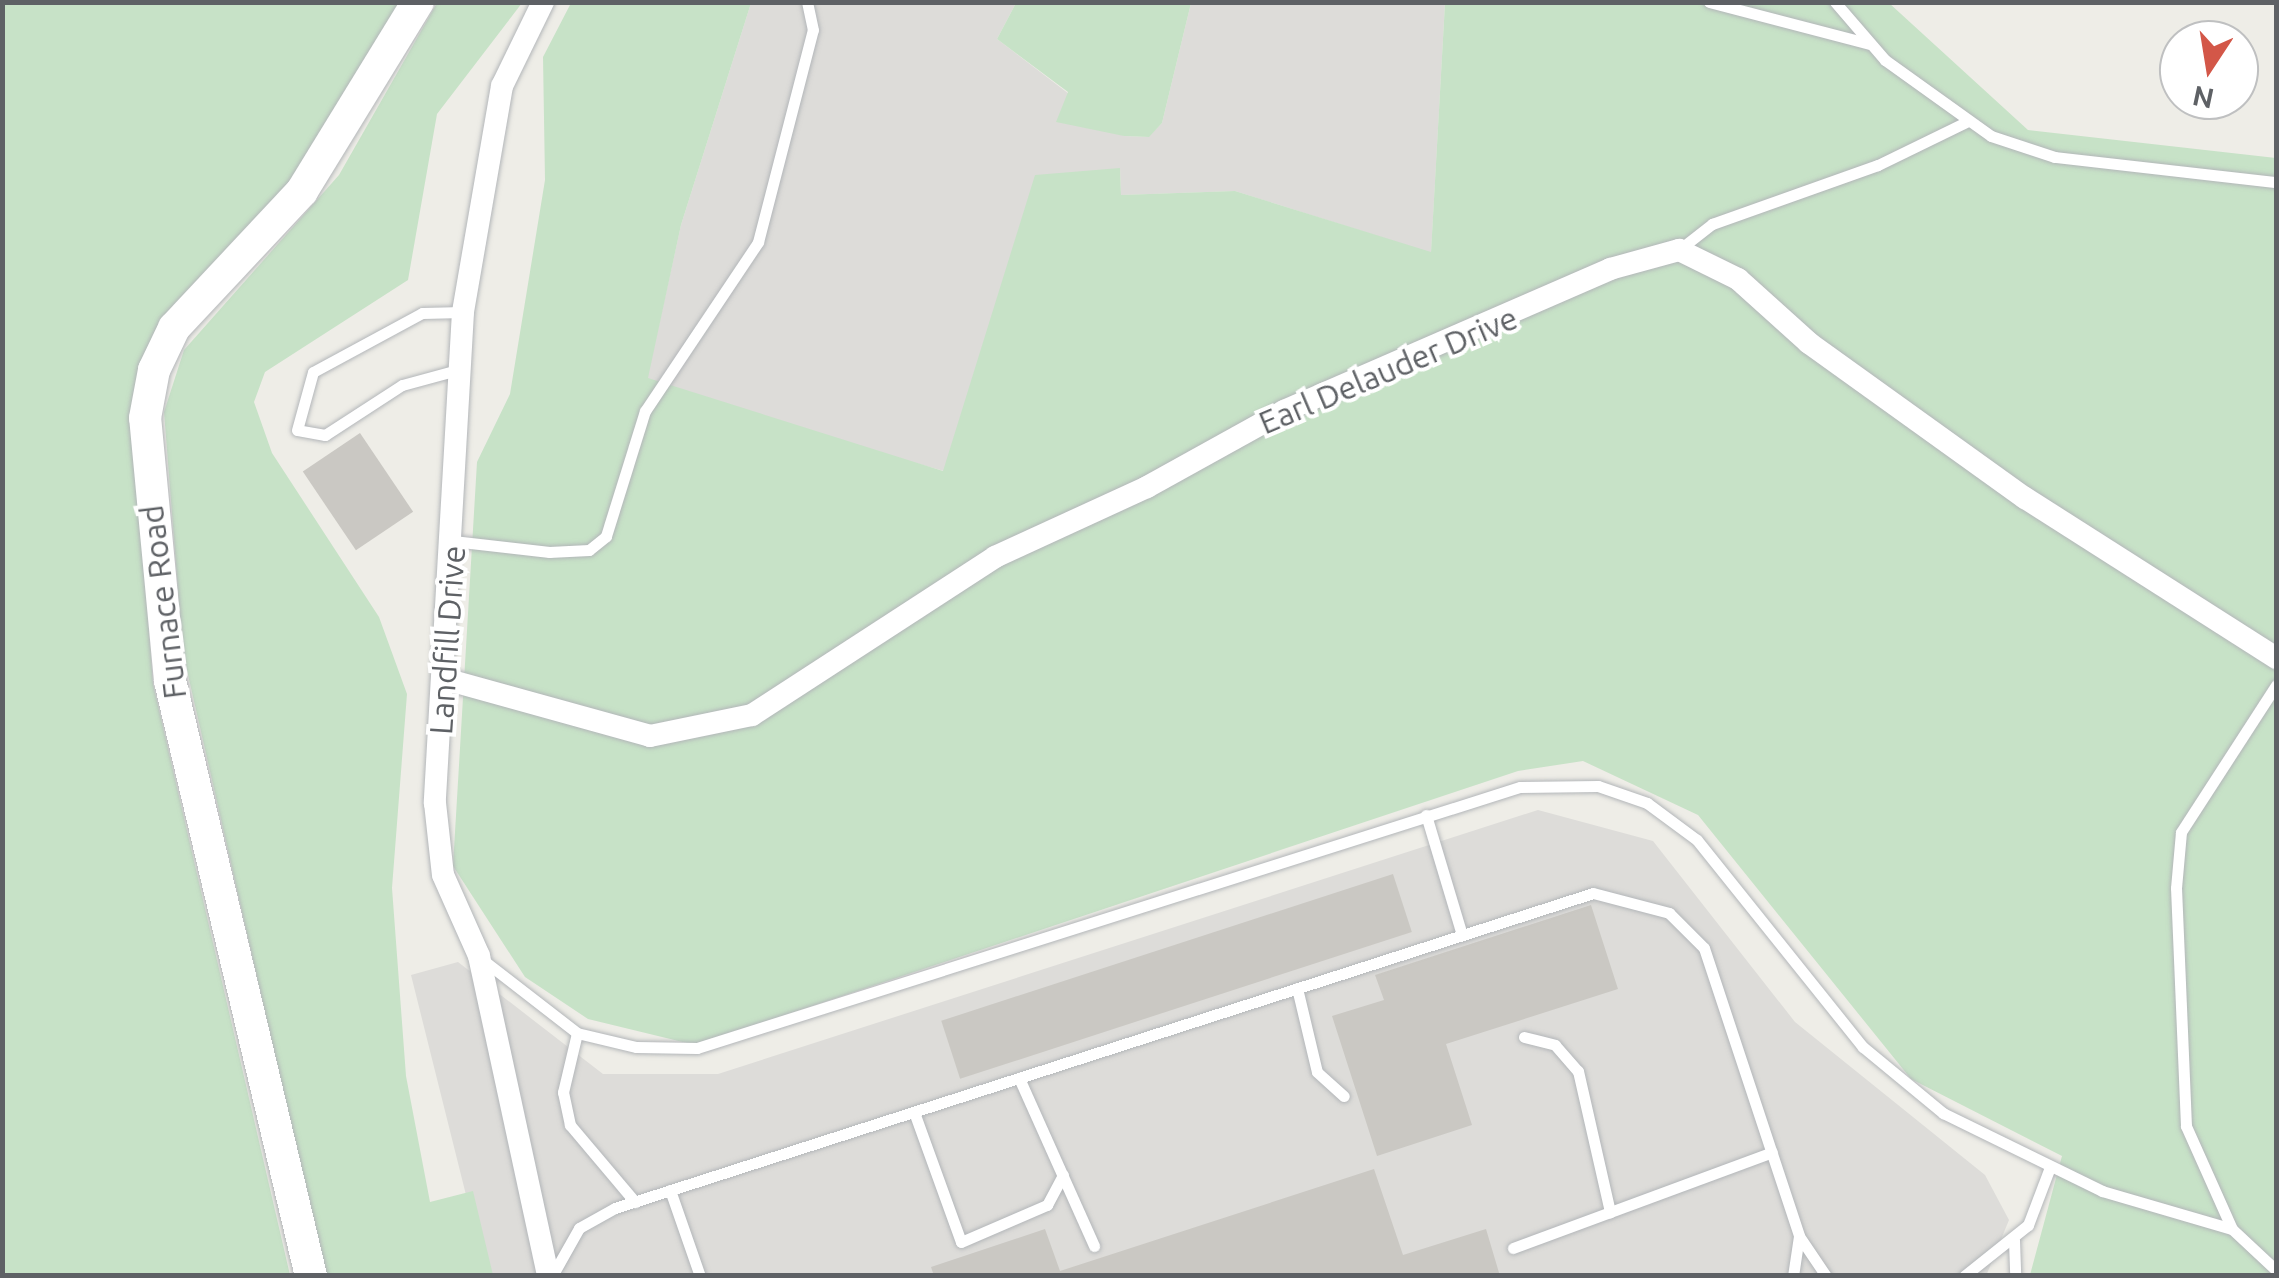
<!DOCTYPE html>
<html>
<head>
<meta charset="utf-8">
<style>
	body { margin:0 }
	#map { position:relative; width:2279px; height:1278px; overflow:hidden; background:#eeede7; font-family:Ubuntu,sans-serif }
	div>[style] { position:absolute }
	[style*='--x'] { left:calc(var(--x)*1px); top:calc(var(--y)*1px); width:calc(var(--w)*1px); rotate:calc(var(--a)*1deg) }
	.industrial>* { inset:0; background:#dddcd9 }
	.green>* { inset:0; background:#c7e2c7 }
	.building>* { inset:0; background:#cac8c3; transform-origin:0 0 }
	.roads { filter:drop-shadow(0 0 2px #b3b6b9) drop-shadow(0 0 2px #b3b6b9) }
	.lane>* { height:11px; margin:-5.5px; padding:0 5.5px; transform-origin:5.5px; border-radius:5.5px; background:#fff }
	.street>* { height:22px; margin:-11px; padding:0 11px; transform-origin:11px; border-radius:11px; background:#fff }
	.secondary>* { height:32px; margin:-16px; padding:0 16px; transform-origin:16px; border-radius:16px; background:#fff }
	span { translate:-50% -50%; white-space:nowrap; text-align:center; line-height:1.15; -webkit-text-stroke:8px #fff; paint-order:stroke }
	.street-label { font-size:32px; color:#5e6165 }
	.frame { position:absolute; inset:0; border:5px solid #5e6165; pointer-events:none }
	.north { position:absolute; left:2159px; top:20px; width:100px; height:100px; box-sizing:border-box; background:#fff; border:2px solid #bfc0c1; border-radius:50%; rotate:192deg; font-size:28px; font-weight:700; line-height:40px; text-align:center; color:#5e6165 }
	.north::after { content:''; display:block; margin:auto; width:35px; height:45px; background:#d35748; clip-path:polygon(50% 0,100% 100%,50% 72%,0 100%) }
</style>
</head>
<body>
<div id="map">
	<div class="industrial">
		<div style="clip-path:polygon(751px 3px,1016px 3px,997px 39px,1124px 136px,1148px 137px,1162px 123px,1191px 3px,1445px 3px,1431px 253px,1235px 191px,1121px 195px,1120px 168px,944px 471px,739px 413px,647px 379px,681px 225px)"></div>
		<div style="clip-path:polygon(1538px 810px,1653px 841px,1795px 1022px,1985px 1175px,2009px 1220px,1986px 1276px,486px 1275px,411px 975px,458px 962px,603px 1074px,718px 1074px)"></div>
	</div>
	<div class="green">
		<div style="clip-path:polygon(2px 3px,406px 3px,281px 195px,225px 251px,134px 428px,153px 684px,290px 1275px,3px 1275px)"></div>
		<div style="clip-path:polygon(437px 3px,522px 3px,437px 114px,408px 280px,265px 372px,254px 402px,272px 453px,379px 617px,407px 694px,392px 888px,406px 1076px,430px 1202px,473px 1191px,493px 1275px,325px 1275px,183px 653px,164px 412px,184px 350px,339px 175px)"></div>
		<div style="clip-path:polygon(571px 3px,751px 3px,681px 225px,648px 378px,943px 471px,1035px 175px,1120px 168px,1121px 195px,1235px 191px,1431px 252px,1445px 3px,1889px 3px,2028px 130px,2276px 158px,2276px 1275px,2030px 1275px,2062px 1156px,1911px 1079px,1698px 815px,1583px 761px,1518px 771px,695px 1045px,588px 1019px,525px 977px,453px 866px,477px 462px,510px 394px,545px 180px,543px 57px)"></div>
		<div style="clip-path:polygon(1016px 3px,1191px 3px,1162px 123px,1149px 137px,1124px 136px,1056px 122px,1068px 92px,997px 39px)"></div>
	</div>
	<div class="building">
		<div style="left:360px;top:433px;width:95px;height:69px;rotate:56deg"></div>
		<div style="left:1393px;top:874px;width:61px;height:475px;rotate:72deg"></div>
		<div style="clip-path:polygon(1591px 905px,1618px 989px,1446px 1044px,1472px 1125px,1377px 1156px,1332px 1016px,1384px 1000px,1375px 975px)"></div>
		<div style="clip-path:polygon(1374px 1169px,1403px 1255px,1486px 1229px,1500px 1276px,934px 1276px,931px 1267px,1045px 1229px,1060px 1271px)"></div>
	</div>
	<div class="roads">
		<div class="lane">
			<div style="--x:1709;--y:2;--w:166;--a:14.6"></div>
			<div style="--x:1835;--y:2;--w:77;--a:49.2"></div>
			<div style="--x:1885;--y:60;--w:130;--a:35.6"></div>
			<div style="--x:1991;--y:136;--w:67;--a:18.2"></div>
			<div style="--x:2055;--y:157;--w:222;--a:6.5"></div>
			<div style="--x:1680;--y:249;--w:41;--a:-38"></div>
			<div style="--x:1712;--y:224;--w:176;--a:-19.6"></div>
			<div style="--x:1878;--y:165;--w:98;--a:-26"></div>
			<div style="--x:461;--y:369;--w:61;--a:164.8"></div>
			<div style="--x:402;--y:385;--w:92;--a:147"></div>
			<div style="--x:325;--y:435;--w:28;--a:-170"></div>
			<div style="--x:297;--y:430;--w:60;--a:-74.6"></div>
			<div style="--x:313;--y:372;--w:124;--a:-28.4"></div>
			<div style="--x:422;--y:313;--w:41;--a:-1.4"></div>
			<div style="--x:453;--y:541;--w:97;--a:6.5"></div>
			<div style="--x:549;--y:552;--w:40;--a:-2.9"></div>
			<div style="--x:589;--y:550;--w:22;--a:-39"></div>
			<div style="--x:606;--y:536;--w:131;--a:-72.7"></div>
			<div style="--x:645;--y:411;--w:203;--a:-56.2"></div>
			<div style="--x:758;--y:242;--w:219;--a:-75.5"></div>
			<div style="--x:813;--y:30;--w:29;--a:-102"></div>
			<div style="--x:1426;--y:815;--w:125;--a:73.3"></div>
			<div style="--x:483;--y:960;--w:119;--a:37.8"></div>
			<div style="--x:577;--y:1033;--w:61;--a:13.3"></div>
			<div style="--x:636;--y:1047;--w:61;--a:0.9"></div>
			<div style="--x:697;--y:1048;--w:863;--a:-17.6"></div>
			<div style="--x:1520;--y:787;--w:78;--a:-0.7"></div>
			<div style="--x:1598;--y:786;--w:52;--a:19.1"></div>
			<div style="--x:1647;--y:803;--w:62;--a:36.5"></div>
			<div style="--x:1697;--y:840;--w:265;--a:51.3"></div>
			<div style="--x:1863;--y:1047;--w:104;--a:39.5"></div>
			<div style="--x:1943;--y:1113;--w:177;--a:26.1"></div>
			<div style="--x:2102;--y:1191;--w:135;--a:16.3"></div>
			<div style="--x:2232;--y:1229;--w:60;--a:43"></div>
			<div style="--x:1297;--y:988;--w:86;--a:76.6"></div>
			<div style="--x:1317;--y:1072;--w:36;--a:42"></div>
			<div style="--x:577;--y:1033;--w:61;--a:103.3"></div>
			<div style="--x:563;--y:1092;--w:34;--a:78"></div>
			<div style="--x:570;--y:1125;--w:101;--a:49.8"></div>
			<div style="--x:1524;--y:1037;--w:32;--a:14"></div>
			<div style="--x:1555;--y:1045;--w:35;--a:49"></div>
			<div style="--x:1578;--y:1071;--w:145;--a:77.2"></div>
			<div style="--x:1019;--y:1078;--w:184;--a:65.9"></div>
			<div style="--x:914;--y:1112;--w:138;--a:70.1"></div>
			<div style="--x:961;--y:1242;--w:94;--a:-23.3"></div>
			<div style="--x:1047;--y:1205;--w:34;--a:-62"></div>
			<div style="--x:670;--y:1190;--w:91;--a:70.8"></div>
			<div style="--x:2232;--y:1229;--w:113;--a:-114.1"></div>
			<div style="--x:2186;--y:1126;--w:238;--a:-92.4"></div>
			<div style="--x:2176;--y:888;--w:56;--a:-84.9"></div>
			<div style="--x:2181;--y:832;--w:175;--a:-57.1"></div>
			<div style="--x:1799;--y:1236;--w:48;--a:56"></div>
			<div style="--x:2014;--y:1240;--w:36;--a:88"></div>
			<div style="--x:1513;--y:1248;--w:276;--a:-20.3"></div>
			<div style="--x:552;--y:1276;--w:55;--a:-60.6"></div>
			<div style="--x:579;--y:1228;--w:41;--a:-29.1"></div>
			<div style="--x:615;--y:1208;--w:1027;--a:-17.85"></div>
			<div style="--x:1593;--y:893;--w:79;--a:14.7"></div>
			<div style="--x:1669;--y:913;--w:49;--a:45"></div>
			<div style="--x:1704;--y:948;--w:303;--a:71.7"></div>
			<div style="--x:1799;--y:1236;--w:40;--a:98.5"></div>
			<div style="--x:1964;--y:1276;--w:82;--a:-38.6"></div>
			<div style="--x:2028;--y:1225;--w:62;--a:-69.2"></div>
		</div>
		<div class="street">
			<div style="--x:543;--y:2;--w:93;--a:116"></div>
			<div style="--x:502;--y:86;--w:229;--a:99.8"></div>
			<div style="--x:463;--y:312;--w:492;--a:93.3"></div>
			<div style="--x:435;--y:803;--w:72;--a:83.7"></div>
			<div style="--x:443;--y:875;--w:89;--a:66"></div>
			<div style="--x:479;--y:956;--w:327;--a:77.8"></div>
			<div style="--x:445;--y:679;--w:213;--a:15.5"></div>
			<div style="--x:650;--y:736;--w:104;--a:-11.6"></div>
			<div style="--x:752;--y:715;--w:290;--a:-33"></div>
			<div style="--x:995;--y:557;--w:167;--a:-24.7"></div>
			<div style="--x:1147;--y:487;--w:157;--a:-29"></div>
			<div style="--x:1284;--y:411;--w:356;--a:-23.5"></div>
			<div style="--x:1610;--y:269;--w:72;--a:-15.4"></div>
			<div style="--x:1679;--y:250;--w:66;--a:26.2"></div>
			<div style="--x:1738;--y:279;--w:96;--a:42"></div>
			<div style="--x:1809;--y:343;--w:266;--a:35.7"></div>
			<div style="--x:2025;--y:498;--w:298;--a:32.5"></div>
		</div>
		<div class="secondary">
			<div style="--x:311;--y:1276;--w:611;--a:-103.33"></div>
			<div style="--x:170;--y:681;--w:264;--a:-95.4"></div>
			<div style="--x:145;--y:418;--w:49;--a:-79.4"></div>
			<div style="--x:154;--y:370;--w:47;--a:-64.5"></div>
			<div style="--x:174;--y:328;--w:187;--a:-46.9"></div>
			<div style="--x:302;--y:191;--w:222;--a:-58.5"></div>
		</div>
	</div>
	<div class="street-label">
		<span style="left:1388px;top:370px;rotate:-23deg">Earl Delauder Drive</span>
		<span style="left:163px;top:602px;rotate:-97deg">Furnace Road</span>
		<span style="left:447px;top:640px;rotate:-86deg">Landfill Drive</span>
	</div>
	<div class="frame"></div>
	<div class="north">N</div>
</div>
</body>
</html>
